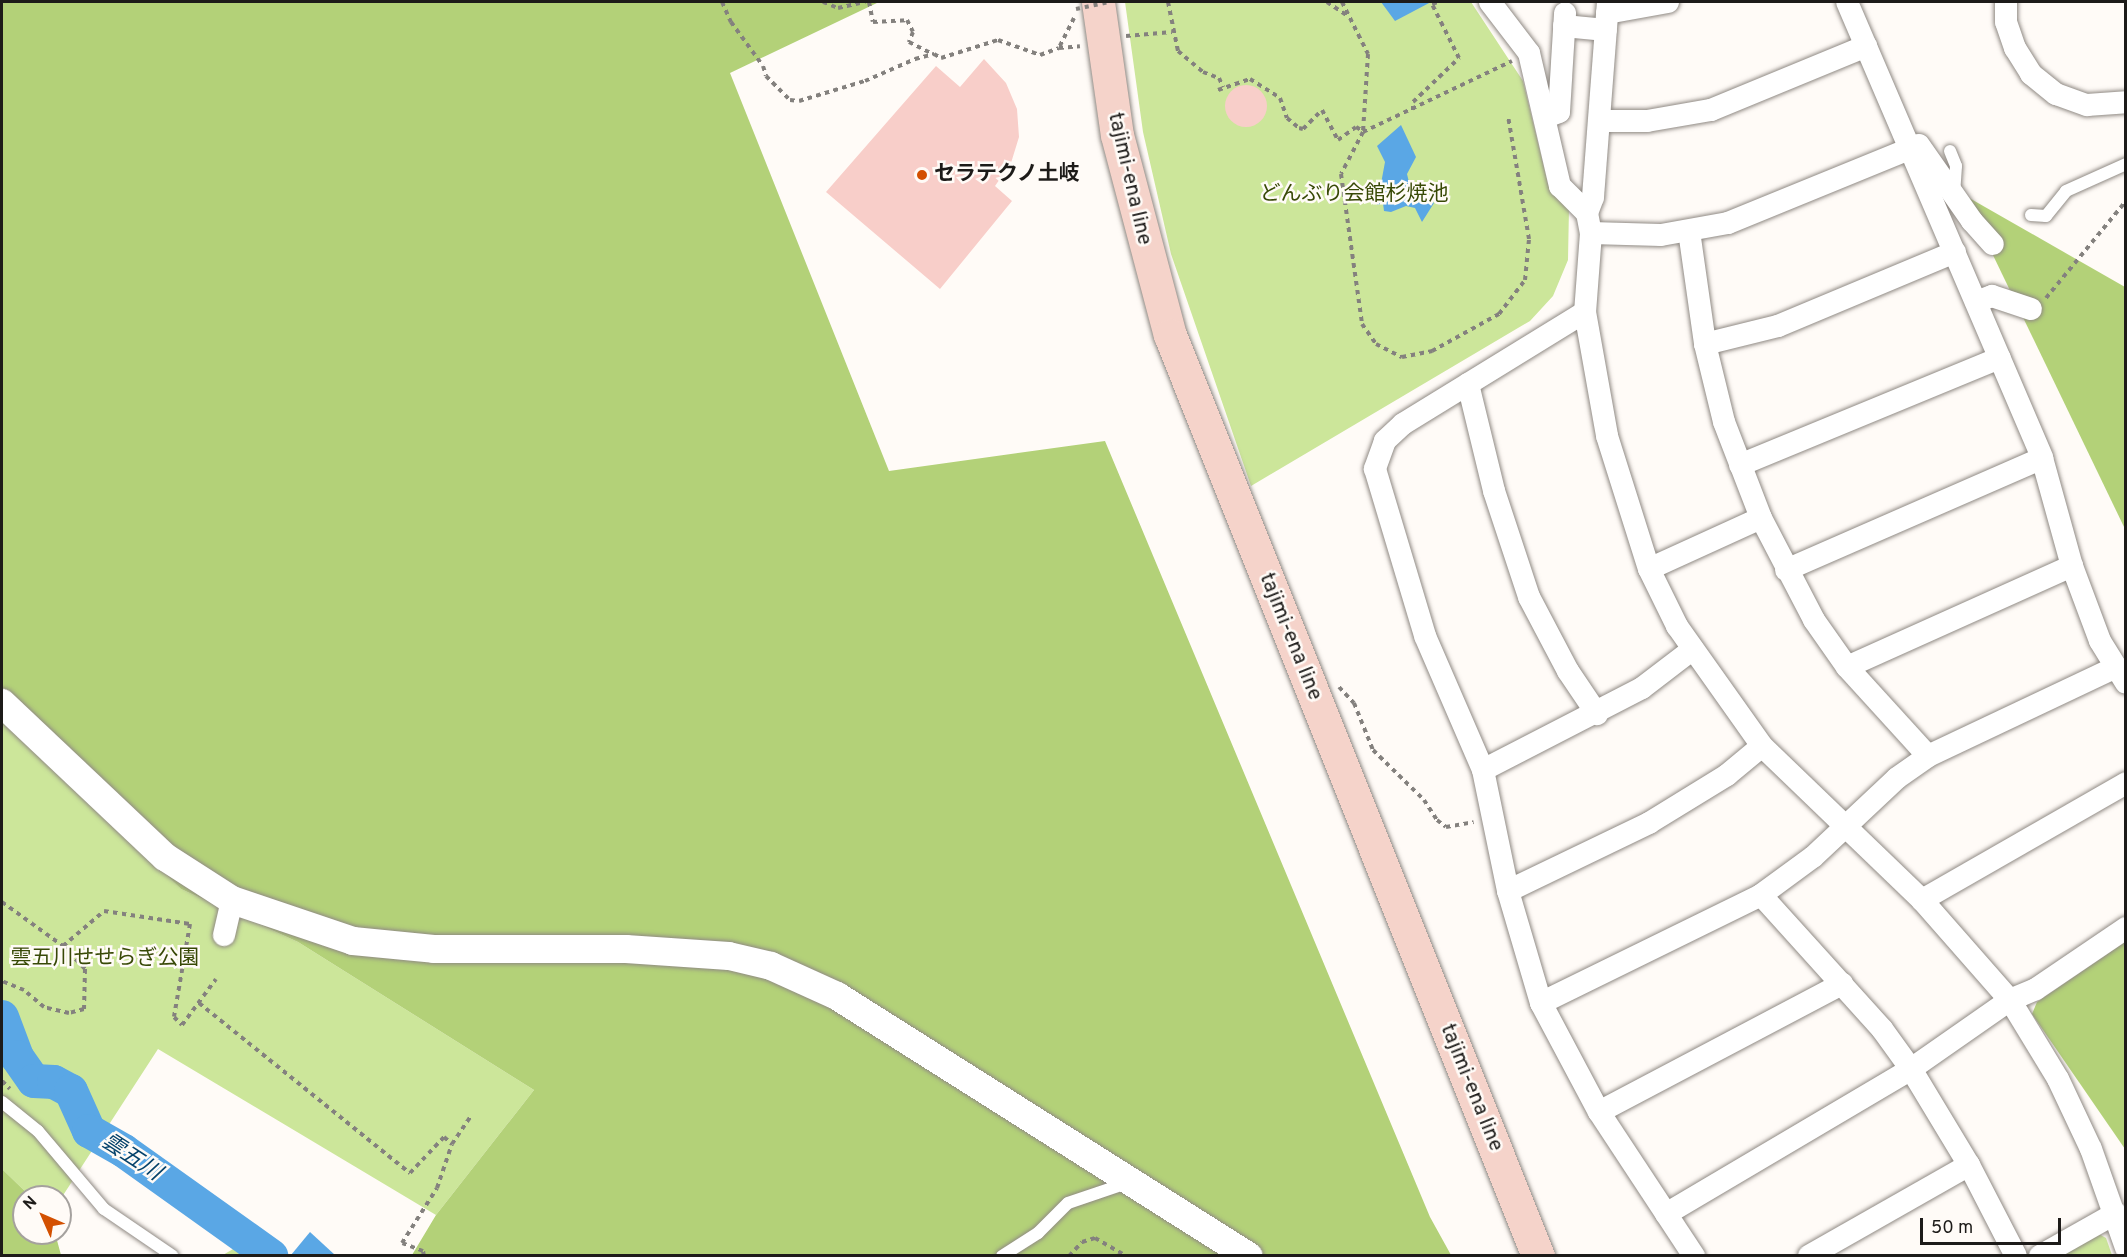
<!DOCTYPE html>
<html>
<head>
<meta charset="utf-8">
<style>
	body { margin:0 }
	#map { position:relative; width:2127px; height:1257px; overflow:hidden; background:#fffbf7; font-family:Overpass,"Noto Sans JP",sans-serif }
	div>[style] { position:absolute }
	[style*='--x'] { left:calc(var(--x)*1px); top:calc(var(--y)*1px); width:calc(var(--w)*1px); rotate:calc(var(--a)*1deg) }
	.green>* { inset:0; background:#cce69a }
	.forest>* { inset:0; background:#b3d178 }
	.water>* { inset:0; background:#5aa7e5 }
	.river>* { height:34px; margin:-17px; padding:0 17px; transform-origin:17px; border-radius:17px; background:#5aa7e5 }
	.building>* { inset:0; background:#f8cec9 }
	.round { border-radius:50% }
	.path>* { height:4px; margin-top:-2px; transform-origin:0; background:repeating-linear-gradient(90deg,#84817e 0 4.5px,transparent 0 9px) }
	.roads { filter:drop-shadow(0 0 2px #908a84) drop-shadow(0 0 2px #908a84) }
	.service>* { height:12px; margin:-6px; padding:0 6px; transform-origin:6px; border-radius:6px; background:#fff }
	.minor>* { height:22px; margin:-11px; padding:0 11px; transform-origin:11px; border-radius:11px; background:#fff }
	.tertiary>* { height:28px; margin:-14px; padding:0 14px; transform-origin:14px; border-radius:14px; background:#fff }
	.primary>* { height:33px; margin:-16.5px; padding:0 16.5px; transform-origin:16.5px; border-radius:16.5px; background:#f5d3ca }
	.path-bridge>* { height:4px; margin-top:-2px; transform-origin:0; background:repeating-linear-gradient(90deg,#84817e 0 4.5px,transparent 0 9px) }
	.dots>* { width:16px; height:16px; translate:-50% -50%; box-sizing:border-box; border:3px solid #fffbf7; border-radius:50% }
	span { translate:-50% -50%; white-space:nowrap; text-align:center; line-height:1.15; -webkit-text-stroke:5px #fffbf7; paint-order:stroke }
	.poi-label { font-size:21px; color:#1d1b19; font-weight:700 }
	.left { translate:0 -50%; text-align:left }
	.street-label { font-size:21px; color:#1d1b19 }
	.park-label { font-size:21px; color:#384906 }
	.water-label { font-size:22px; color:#05426b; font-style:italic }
	.frame { position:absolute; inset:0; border:3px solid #1d1b19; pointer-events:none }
	.north { position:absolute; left:12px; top:1185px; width:60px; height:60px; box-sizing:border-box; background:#fffbf7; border:2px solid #a5a19e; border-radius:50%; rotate:315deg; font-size:16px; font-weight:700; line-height:24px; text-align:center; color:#1d1b19 }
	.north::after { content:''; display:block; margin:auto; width:21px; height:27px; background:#d35001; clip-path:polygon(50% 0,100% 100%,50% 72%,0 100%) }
	.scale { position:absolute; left:1920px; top:1218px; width:141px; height:27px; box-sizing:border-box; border:3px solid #1d1b19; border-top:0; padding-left:8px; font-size:18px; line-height:21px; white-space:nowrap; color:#1d1b19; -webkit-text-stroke:4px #fffbf7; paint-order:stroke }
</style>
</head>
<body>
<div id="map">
	<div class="green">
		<div style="clip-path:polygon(1125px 2px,1471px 2px,1523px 81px,1548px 184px,1569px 208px,1568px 260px,1553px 296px,1530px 321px,1251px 486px,1171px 254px,1143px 132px)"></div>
		<div style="clip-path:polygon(2px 717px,181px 889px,298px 942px,534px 1090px,436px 1215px,158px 1049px,60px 1200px,60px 1197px,31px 1197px,2px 1169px)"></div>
		<div style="clip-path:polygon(263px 1231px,271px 1255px,223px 1255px)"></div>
		<div style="clip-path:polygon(2097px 1233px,2106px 1238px,2112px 1255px,2057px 1256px)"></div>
	</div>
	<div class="forest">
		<div style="clip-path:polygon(2px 2px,879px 2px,730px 73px,889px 471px,1105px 441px,1430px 1217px,1451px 1255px,412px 1255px,436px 1215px,534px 1090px,298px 942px,181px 889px,2px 717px)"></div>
		<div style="clip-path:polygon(1964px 195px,2125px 287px,2125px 529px)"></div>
		<div style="clip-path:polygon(2125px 942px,2125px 1149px,2032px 1014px,2037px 1002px)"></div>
		<div style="clip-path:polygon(2px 1169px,31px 1197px,24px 1197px,24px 1233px,55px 1233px,61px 1255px,2px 1255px)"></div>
	</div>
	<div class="water">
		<div style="clip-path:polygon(1381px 2px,1431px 2px,1395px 21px)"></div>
		<div style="clip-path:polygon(1401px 125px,1416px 157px,1407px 174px,1410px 186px,1434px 203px,1422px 222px,1415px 208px,1406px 206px,1391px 212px,1384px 211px,1383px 203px,1377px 205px,1385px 162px,1377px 146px)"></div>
		<div style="clip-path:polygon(310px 1232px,335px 1255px,291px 1255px)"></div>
	</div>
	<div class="river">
		<div style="--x:2;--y:1017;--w:43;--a:69.4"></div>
		<div style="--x:17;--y:1057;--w:29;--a:55"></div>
		<div style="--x:34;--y:1081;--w:20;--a:3"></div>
		<div style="--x:54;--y:1082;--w:19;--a:28"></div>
		<div style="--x:71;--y:1091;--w:44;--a:65.8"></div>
		<div style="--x:89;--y:1131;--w:40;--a:29.7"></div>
		<div style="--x:124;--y:1151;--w:181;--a:35.5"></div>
	</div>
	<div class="building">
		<div style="clip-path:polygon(984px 59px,1006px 83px,1017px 109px,1019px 137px,1011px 163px,995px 186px,1012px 201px,940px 289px,826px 192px,936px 66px,960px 87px)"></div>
		<div class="round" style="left:1225px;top:85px;width:42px;height:42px"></div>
	</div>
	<div class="path">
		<div style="--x:722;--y:2;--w:22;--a:66"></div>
		<div style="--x:731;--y:22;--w:54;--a:54"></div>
		<div style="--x:763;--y:66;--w:10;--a:73"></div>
		<div style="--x:766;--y:76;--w:34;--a:45"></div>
		<div style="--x:790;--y:100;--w:9;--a:6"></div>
		<div style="--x:799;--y:101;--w:69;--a:-16.9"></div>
		<div style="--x:865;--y:81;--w:55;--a:-23.7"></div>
		<div style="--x:915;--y:59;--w:20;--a:-15"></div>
		<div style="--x:934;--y:54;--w:8;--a:30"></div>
		<div style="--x:941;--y:58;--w:60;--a:-17.5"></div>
		<div style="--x:998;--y:40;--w:45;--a:19.7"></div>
		<div style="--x:1040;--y:55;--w:20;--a:-20"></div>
		<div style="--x:823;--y:2;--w:16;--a:22"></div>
		<div style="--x:838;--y:8;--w:28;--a:-13"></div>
		<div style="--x:869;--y:2;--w:20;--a:79"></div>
		<div style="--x:873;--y:22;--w:34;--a:-3"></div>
		<div style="--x:907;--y:20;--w:13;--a:63"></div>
		<div style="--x:913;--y:32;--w:11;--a:112"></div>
		<div style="--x:909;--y:42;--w:27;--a:27"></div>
		<div style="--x:1168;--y:2;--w:50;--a:78.5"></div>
		<div style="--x:1178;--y:51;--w:33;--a:40"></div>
		<div style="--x:1203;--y:72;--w:17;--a:21"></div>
		<div style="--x:1219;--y:78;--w:10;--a:66"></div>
		<div style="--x:1327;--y:2;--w:23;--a:34"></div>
		<div style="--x:1342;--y:2;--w:58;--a:63.4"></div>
		<div style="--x:1368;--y:54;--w:78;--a:93.7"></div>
		<div style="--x:1363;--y:132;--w:47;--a:117.6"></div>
		<div style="--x:1341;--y:174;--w:151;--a:82"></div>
		<div style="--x:1362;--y:324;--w:24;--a:55"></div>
		<div style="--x:1376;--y:344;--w:29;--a:27"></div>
		<div style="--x:1402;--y:357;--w:31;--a:-11"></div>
		<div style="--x:1432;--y:351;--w:77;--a:-28.9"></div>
		<div style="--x:1499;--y:314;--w:43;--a:-52.6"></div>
		<div style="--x:1525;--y:280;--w:41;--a:-84.4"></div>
		<div style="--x:1529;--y:239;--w:125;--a:-99.7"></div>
		<div style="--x:1074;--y:18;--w:34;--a:117"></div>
		<div style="--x:1059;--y:48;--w:21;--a:-5"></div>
		<div style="--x:1126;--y:36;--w:46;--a:-5"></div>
		<div style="--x:1218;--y:90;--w:34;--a:-19"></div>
		<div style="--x:1250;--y:79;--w:36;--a:32"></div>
		<div style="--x:1280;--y:98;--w:21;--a:71"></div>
		<div style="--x:1287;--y:118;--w:16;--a:40"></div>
		<div style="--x:1299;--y:128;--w:4;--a:14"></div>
		<div style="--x:1303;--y:129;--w:27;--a:-45"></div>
		<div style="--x:1322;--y:110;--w:34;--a:62"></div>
		<div style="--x:1338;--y:140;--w:22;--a:-36"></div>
		<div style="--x:1356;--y:127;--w:8;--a:30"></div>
		<div style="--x:1413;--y:110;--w:8;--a:-90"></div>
		<div style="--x:1413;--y:102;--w:64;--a:-43.7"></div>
		<div style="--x:1459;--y:58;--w:60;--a:-116.6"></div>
		<div style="--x:1432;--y:4;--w:6;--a:-18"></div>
		<div style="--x:1363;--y:132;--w:165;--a:-25.5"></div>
		<div style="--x:2046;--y:298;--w:126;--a:-50.5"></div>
		<div style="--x:1339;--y:687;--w:22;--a:47"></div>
		<div style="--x:1354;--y:703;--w:51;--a:68"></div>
		<div style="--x:1373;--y:750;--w:71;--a:44.4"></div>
		<div style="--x:1424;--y:800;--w:24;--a:57"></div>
		<div style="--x:1437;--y:820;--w:11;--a:38"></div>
		<div style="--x:1446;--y:827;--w:28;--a:-10"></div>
		<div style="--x:2;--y:902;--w:75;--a:35.8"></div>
		<div style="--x:63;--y:946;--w:32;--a:46"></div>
		<div style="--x:85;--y:969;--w:40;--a:91.4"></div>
		<div style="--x:84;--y:1009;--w:16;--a:165"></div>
		<div style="--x:69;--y:1013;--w:26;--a:-167"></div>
		<div style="--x:44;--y:1007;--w:26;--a:-140"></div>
		<div style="--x:24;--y:990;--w:24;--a:-158"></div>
		<div style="--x:63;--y:946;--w:54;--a:-40.5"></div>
		<div style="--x:104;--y:911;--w:87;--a:8.6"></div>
		<div style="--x:190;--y:924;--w:94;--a:99.8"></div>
		<div style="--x:174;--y:1017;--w:11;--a:45"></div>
		<div style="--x:182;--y:1025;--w:57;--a:-53.5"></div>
		<div style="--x:199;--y:1003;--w:271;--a:38.9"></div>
		<div style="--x:410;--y:1173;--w:50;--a:-46.6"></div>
		<div style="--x:444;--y:1137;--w:11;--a:41"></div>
		<div style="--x:2;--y:1081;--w:11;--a:45"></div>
		<div style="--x:424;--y:1256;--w:5;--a:-101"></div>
		<div style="--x:423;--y:1251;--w:22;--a:-159"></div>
		<div style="--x:402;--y:1243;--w:65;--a:-57.5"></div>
		<div style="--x:437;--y:1188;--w:46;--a:-71.2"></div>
		<div style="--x:452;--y:1144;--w:34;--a:-56"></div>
		<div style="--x:1069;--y:1256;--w:19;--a:-47"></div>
		<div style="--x:1082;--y:1242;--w:14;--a:-17"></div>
		<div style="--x:1095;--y:1238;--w:36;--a:30"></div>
	</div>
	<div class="roads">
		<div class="service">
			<div style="--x:1950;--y:151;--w:16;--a:68"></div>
			<div style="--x:1956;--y:166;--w:26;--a:94"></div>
			<div style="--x:2031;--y:215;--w:15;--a:4"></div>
			<div style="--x:2046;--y:216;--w:32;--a:-51"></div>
			<div style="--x:2066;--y:191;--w:66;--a:-24.2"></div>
			<div style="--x:2;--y:1102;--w:46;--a:38.9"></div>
			<div style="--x:38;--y:1131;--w:102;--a:49.8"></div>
			<div style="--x:104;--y:1209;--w:83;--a:34.3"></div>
			<div style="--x:1002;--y:1256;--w:43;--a:-32.6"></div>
			<div style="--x:1038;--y:1233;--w:42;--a:-45"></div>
			<div style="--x:1068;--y:1203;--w:65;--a:-18.7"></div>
		</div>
		<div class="minor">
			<div style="--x:1490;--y:2;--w:64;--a:52.6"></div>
			<div style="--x:1529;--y:53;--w:137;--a:76.9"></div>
			<div style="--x:1560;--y:186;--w:38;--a:45"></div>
			<div style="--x:1587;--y:213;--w:20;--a:79"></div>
			<div style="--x:1591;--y:233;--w:79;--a:94.3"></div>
			<div style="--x:1585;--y:312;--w:126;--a:79.9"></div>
			<div style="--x:1607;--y:436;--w:139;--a:72.5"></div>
			<div style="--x:1649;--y:569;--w:64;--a:63.8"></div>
			<div style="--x:1677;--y:626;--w:147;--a:54.7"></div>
			<div style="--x:1762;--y:746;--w:222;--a:43.9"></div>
			<div style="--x:1922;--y:900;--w:133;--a:48.7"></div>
			<div style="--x:2010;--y:1000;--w:92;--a:58.7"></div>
			<div style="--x:2058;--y:1079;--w:77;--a:64.8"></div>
			<div style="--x:2091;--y:1149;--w:105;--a:70.5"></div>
			<div style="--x:1847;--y:2;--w:496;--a:66.8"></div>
			<div style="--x:2042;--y:458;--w:112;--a:74.5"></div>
			<div style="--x:2072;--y:566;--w:80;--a:69.5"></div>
			<div style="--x:2100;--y:641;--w:49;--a:58.2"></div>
			<div style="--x:2006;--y:2;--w:20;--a:90"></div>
			<div style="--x:2006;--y:22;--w:28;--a:71"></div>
			<div style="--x:2015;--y:48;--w:31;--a:58"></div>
			<div style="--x:2031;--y:74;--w:32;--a:39"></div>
			<div style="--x:2056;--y:94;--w:33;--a:20"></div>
			<div style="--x:2087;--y:105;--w:39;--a:-4"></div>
			<div style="--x:1607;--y:13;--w:62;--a:-10.2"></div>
			<div style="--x:1564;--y:26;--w:42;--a:5.4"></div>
			<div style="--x:1546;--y:117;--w:14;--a:-21"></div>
			<div style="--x:1559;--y:112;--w:99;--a:-86.5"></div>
			<div style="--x:1599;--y:121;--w:48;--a:0"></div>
			<div style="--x:1647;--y:121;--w:65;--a:-9.8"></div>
			<div style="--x:1711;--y:110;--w:168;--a:-22.4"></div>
			<div style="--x:1587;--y:213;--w:17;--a:-69"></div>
			<div style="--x:1593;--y:197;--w:196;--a:-85.6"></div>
			<div style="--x:1689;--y:231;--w:114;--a:81.9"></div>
			<div style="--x:1705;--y:344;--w:80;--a:76.3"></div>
			<div style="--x:1724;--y:422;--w:103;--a:68.9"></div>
			<div style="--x:1761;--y:518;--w:115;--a:62.5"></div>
			<div style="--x:1814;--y:620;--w:57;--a:54.9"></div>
			<div style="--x:1847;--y:667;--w:120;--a:47.7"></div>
			<div style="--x:1591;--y:233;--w:70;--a:1.6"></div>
			<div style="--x:1661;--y:235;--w:68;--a:-10.2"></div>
			<div style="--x:1728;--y:223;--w:206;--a:-22.2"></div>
			<div style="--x:1919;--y:145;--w:93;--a:55.1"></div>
			<div style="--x:1972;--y:221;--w:31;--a:48"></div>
			<div style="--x:1976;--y:302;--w:17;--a:-21"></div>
			<div style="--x:1992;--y:296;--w:41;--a:18.4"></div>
			<div style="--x:1585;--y:312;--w:214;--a:148.4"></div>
			<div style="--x:1403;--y:424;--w:25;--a:137"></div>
			<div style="--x:1385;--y:441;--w:30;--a:110"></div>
			<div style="--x:1375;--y:469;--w:174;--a:73.3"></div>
			<div style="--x:1425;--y:636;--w:146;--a:66.6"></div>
			<div style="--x:1483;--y:770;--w:124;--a:78.3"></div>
			<div style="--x:1508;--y:891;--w:117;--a:73.6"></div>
			<div style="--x:1541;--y:1003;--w:123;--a:62"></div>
			<div style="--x:1599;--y:1112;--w:173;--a:56.6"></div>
			<div style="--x:1705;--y:344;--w:75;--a:-13.9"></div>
			<div style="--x:1778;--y:326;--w:192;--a:-22.7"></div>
			<div style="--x:1468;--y:384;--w:110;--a:76.3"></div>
			<div style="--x:1494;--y:491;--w:112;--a:71.7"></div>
			<div style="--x:1529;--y:597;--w:84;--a:62.2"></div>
			<div style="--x:1568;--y:671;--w:52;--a:56"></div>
			<div style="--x:1740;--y:465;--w:281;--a:-22.4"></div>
			<div style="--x:1649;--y:569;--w:123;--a:-24.5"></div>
			<div style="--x:1786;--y:570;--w:279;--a:-23.6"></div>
			<div style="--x:1847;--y:667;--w:247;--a:-24.2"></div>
			<div style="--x:1483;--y:770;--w:179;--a:-27.3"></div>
			<div style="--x:1642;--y:688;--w:64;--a:-37.4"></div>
			<div style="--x:1508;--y:891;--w:157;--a:-25.7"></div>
			<div style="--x:1649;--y:823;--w:92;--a:-31.6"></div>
			<div style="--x:1727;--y:775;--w:45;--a:-39.6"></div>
			<div style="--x:1761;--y:895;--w:181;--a:47.9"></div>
			<div style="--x:1882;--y:1029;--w:49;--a:54.1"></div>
			<div style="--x:1911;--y:1069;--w:112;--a:58.9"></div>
			<div style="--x:1969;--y:1165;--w:102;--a:62.7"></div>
			<div style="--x:1922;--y:900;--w:235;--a:-29.8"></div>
			<div style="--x:224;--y:935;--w:36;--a:-77"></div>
			<div style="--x:1541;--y:1003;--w:245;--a:-26.1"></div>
			<div style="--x:1761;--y:895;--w:64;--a:-36.2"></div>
			<div style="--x:1813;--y:857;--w:115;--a:-43.2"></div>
			<div style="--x:1897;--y:778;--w:38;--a:-35"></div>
			<div style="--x:1928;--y:756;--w:208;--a:-25.3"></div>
			<div style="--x:1599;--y:1112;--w:275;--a:-27.8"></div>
			<div style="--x:1666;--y:1214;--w:285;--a:-30.6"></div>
			<div style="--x:1911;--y:1069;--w:121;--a:-34.9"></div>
			<div style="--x:2010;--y:1000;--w:28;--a:-23"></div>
			<div style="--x:2036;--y:989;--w:109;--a:-34.1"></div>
			<div style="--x:1809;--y:1256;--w:184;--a:-29.6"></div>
			<div style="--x:2040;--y:1256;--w:87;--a:-29.5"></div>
		</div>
		<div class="tertiary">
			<div style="--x:2;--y:703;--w:224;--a:43.4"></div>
			<div style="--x:165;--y:857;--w:80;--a:32.7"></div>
			<div style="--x:232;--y:900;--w:128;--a:18.7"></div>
			<div style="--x:353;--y:941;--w:81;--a:5.6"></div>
			<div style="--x:434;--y:949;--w:192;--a:0"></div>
			<div style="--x:626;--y:949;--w:103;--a:3.9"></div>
			<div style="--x:729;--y:956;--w:43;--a:13.4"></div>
			<div style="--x:771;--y:966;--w:72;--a:24.4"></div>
			<div style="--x:837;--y:996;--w:487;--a:32.3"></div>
		</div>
		<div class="primary">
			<div style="--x:1098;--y:2;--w:134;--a:81.9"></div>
			<div style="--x:1117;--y:135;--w:207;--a:75.2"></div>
			<div style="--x:1170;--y:335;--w:992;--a:68.22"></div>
		</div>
	</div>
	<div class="path-bridge">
		<div style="--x:1076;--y:9;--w:34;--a:-12"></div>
	</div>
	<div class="dots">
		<div style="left:922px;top:175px;background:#d35001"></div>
	</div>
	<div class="poi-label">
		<span class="left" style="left:934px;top:175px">セラテクノ土岐</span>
	</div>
	<div class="street-label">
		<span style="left:1129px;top:179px;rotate:77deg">tajimi-ena line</span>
		<span style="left:1290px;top:637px;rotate:68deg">tajimi-ena line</span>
		<span style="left:1471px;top:1088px;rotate:68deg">tajimi-ena line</span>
	</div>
	<div class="park-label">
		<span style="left:1354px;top:195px">どんぶり会館杉焼池</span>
		<span style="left:105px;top:959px">雲五川せせらぎ公園</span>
	</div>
	<div class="water-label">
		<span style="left:131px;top:1158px;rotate:33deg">雲五川</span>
	</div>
	<div class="frame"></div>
	<div class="north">N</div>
	<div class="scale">50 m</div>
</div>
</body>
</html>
